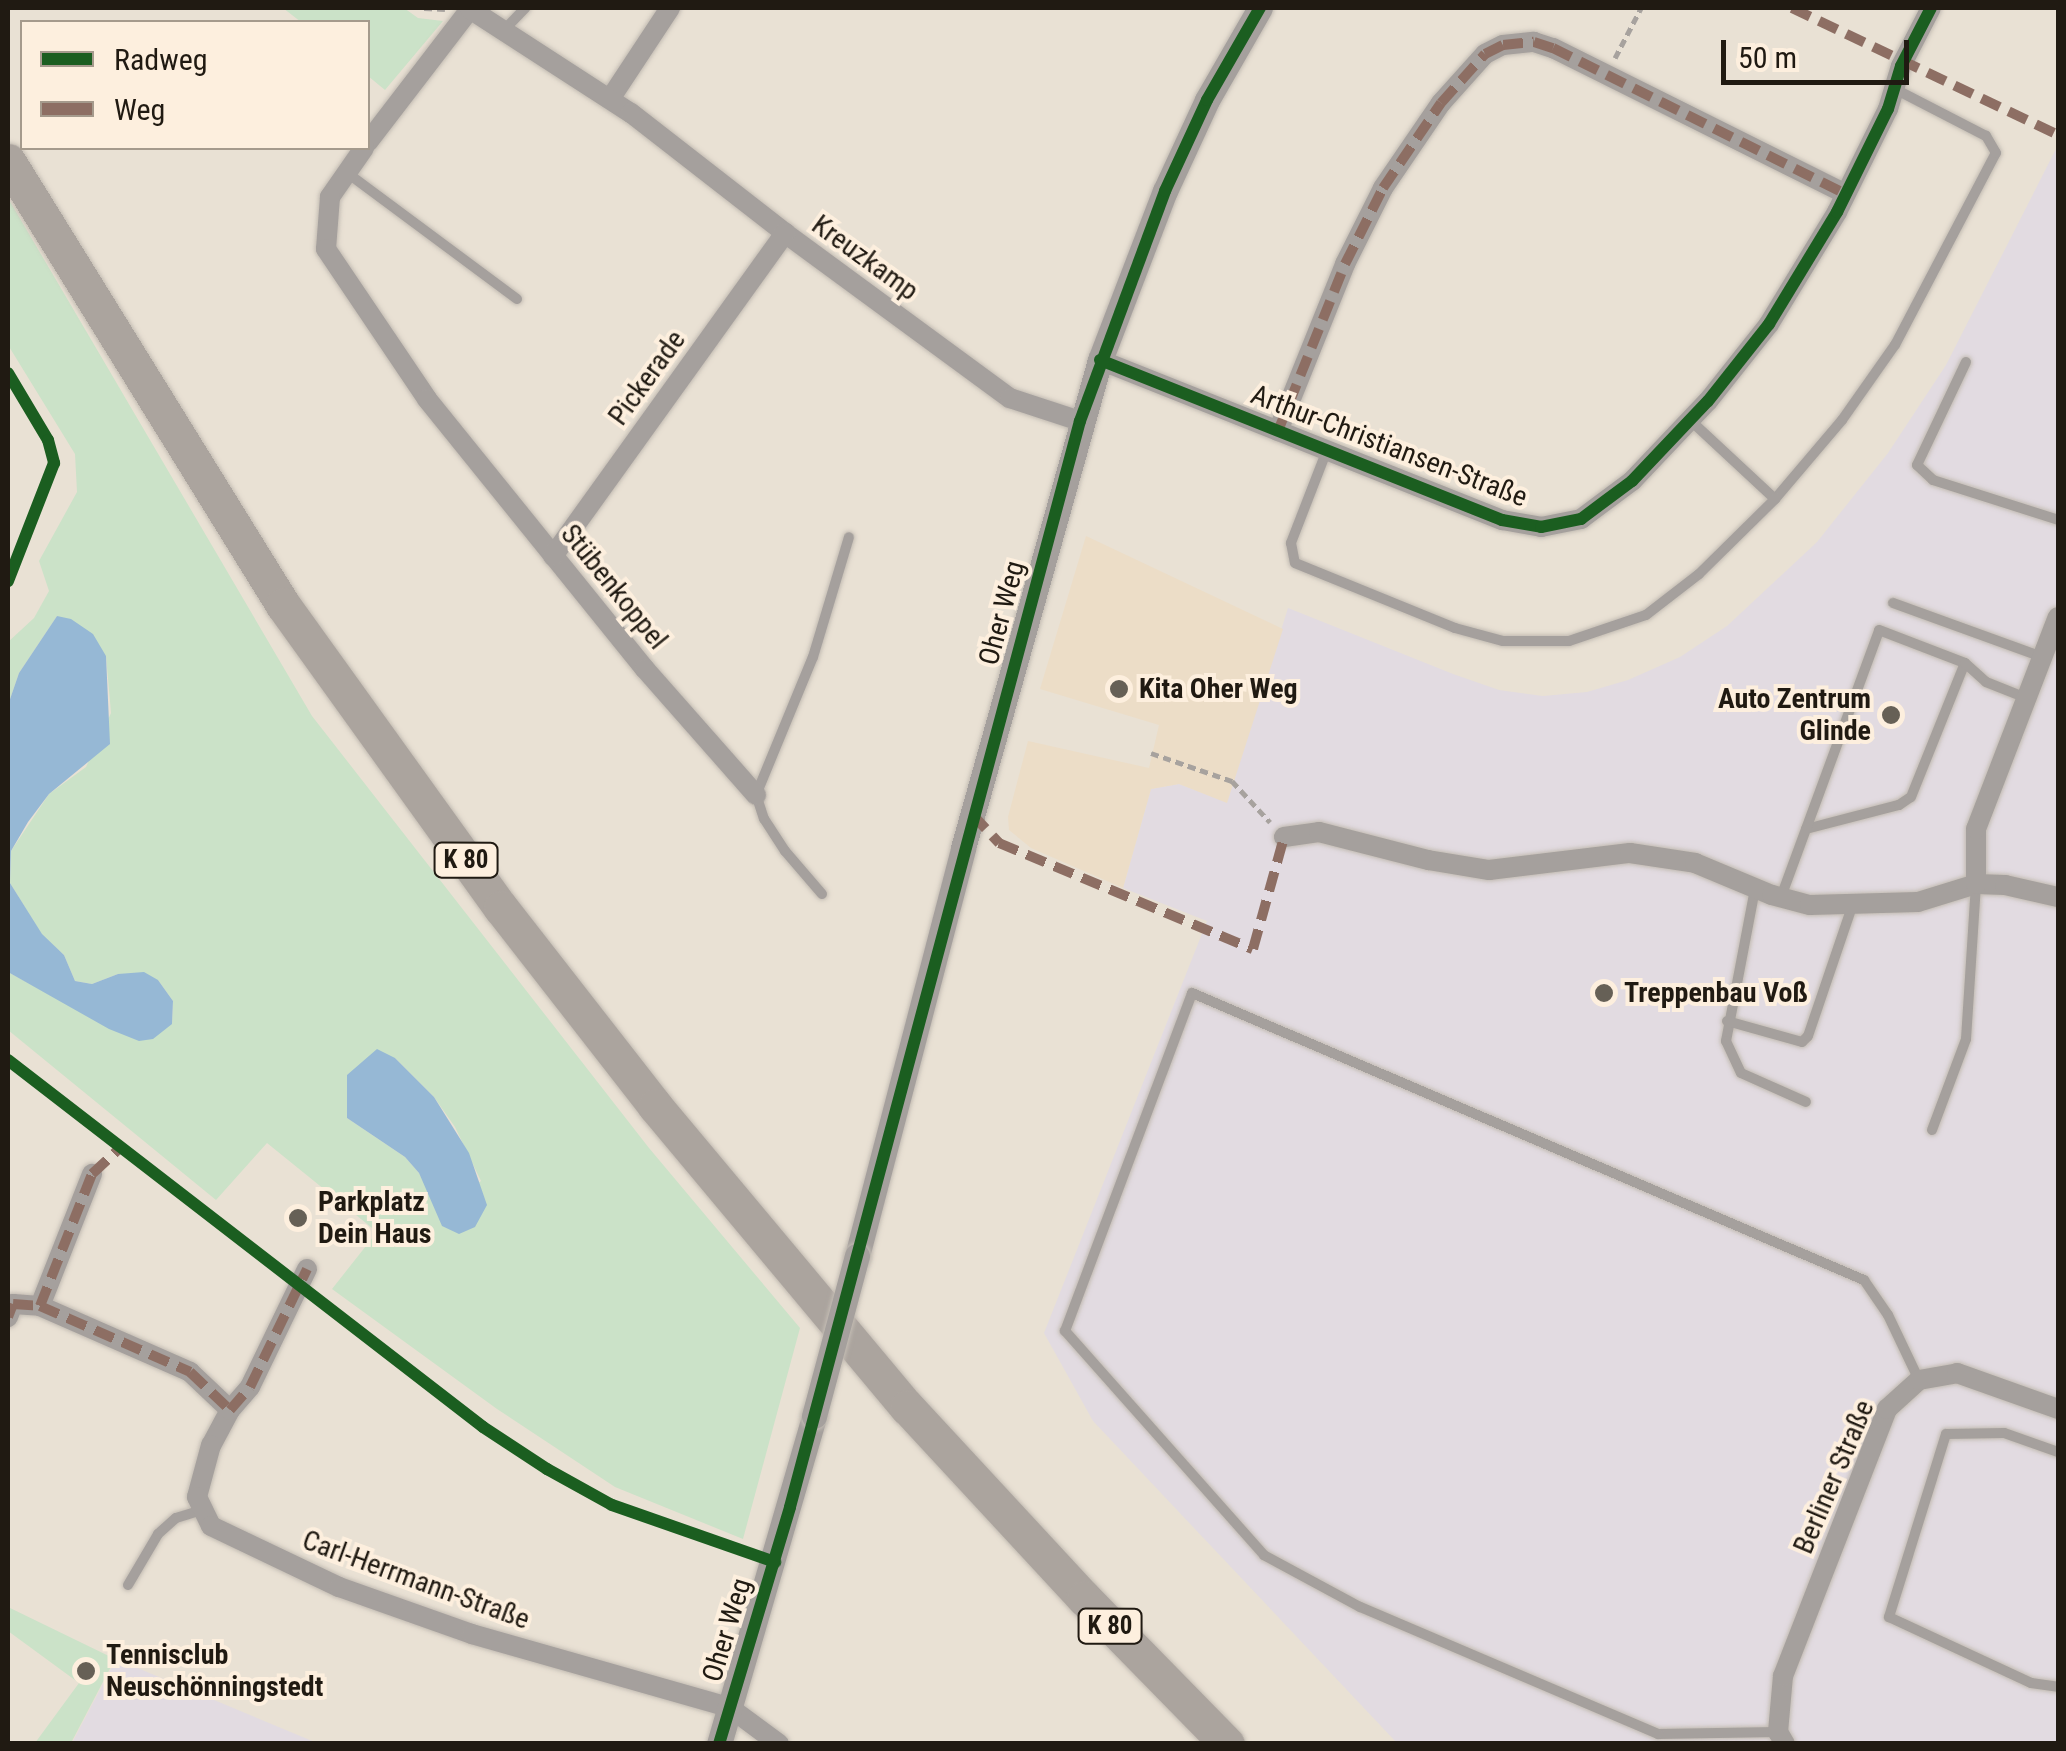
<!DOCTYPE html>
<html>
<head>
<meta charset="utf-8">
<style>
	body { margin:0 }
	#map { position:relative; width:2066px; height:1751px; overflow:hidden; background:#e9e1d4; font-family:"Roboto Condensed",sans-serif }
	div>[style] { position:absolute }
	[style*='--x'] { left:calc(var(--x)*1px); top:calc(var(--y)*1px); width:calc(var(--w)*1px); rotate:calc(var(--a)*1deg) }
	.commercial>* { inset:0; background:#e2dbe1 }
	.built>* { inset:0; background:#ecddc7 }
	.green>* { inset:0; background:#cbe2c8 }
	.water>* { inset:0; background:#96b8d5 }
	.path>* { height:5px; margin-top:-2.5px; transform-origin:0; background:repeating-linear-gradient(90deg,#a7a29e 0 8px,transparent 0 13px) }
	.roads { filter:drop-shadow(0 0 2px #c3bcb3) drop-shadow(0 0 2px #c3bcb3) }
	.service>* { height:10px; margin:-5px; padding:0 5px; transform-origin:5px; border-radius:5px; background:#a5a09d }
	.minor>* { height:20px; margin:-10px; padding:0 10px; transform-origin:10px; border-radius:10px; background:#a5a09d }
	.tertiary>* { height:25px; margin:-12.5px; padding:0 12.5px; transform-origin:12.5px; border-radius:12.5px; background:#a5a09d }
	.trunk>* { height:35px; margin:-17.5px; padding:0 17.5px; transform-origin:17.5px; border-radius:17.5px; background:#aba49e }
	.bridges { filter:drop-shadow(0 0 2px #c3bcb3) drop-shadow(0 0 2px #c3bcb3) }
	.tertiary-bridge>* { height:25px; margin:-12.5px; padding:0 12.5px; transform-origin:12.5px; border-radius:12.5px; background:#a5a09d }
	.quiet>* { height:10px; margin-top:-5px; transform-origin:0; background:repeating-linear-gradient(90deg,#8d6e63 0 20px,transparent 0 30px) }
	.cycleway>* { height:12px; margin:-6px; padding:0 6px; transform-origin:6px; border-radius:6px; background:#1b5e20 }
	.dots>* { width:28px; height:28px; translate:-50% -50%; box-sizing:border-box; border:5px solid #fdefde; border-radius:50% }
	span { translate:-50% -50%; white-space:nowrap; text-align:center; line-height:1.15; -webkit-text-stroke:8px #fdefde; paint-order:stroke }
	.shield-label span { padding:2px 8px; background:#fdefde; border:2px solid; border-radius:8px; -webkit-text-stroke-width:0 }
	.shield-label { font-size:25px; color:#201a12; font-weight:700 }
	.street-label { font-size:28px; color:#201a12 }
	.poi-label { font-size:28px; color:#201a12; font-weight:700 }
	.left { translate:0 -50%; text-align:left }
	.right { translate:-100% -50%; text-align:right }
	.frame { position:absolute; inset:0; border:10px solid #201a12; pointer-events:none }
	.legend { position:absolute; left:20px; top:20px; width:350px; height:130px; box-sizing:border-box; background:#fdefde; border:2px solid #a59a8c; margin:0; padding:12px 18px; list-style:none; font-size:30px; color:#201a12 }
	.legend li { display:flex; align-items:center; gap:20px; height:50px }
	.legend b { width:50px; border:2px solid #a59a8c }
	.scale { position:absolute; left:1721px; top:40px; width:188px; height:45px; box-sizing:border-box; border:5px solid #201a12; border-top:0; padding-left:12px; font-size:30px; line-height:35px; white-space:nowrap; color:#201a12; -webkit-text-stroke:8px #fdefde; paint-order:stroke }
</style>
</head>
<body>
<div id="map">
	<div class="commercial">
		<div style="clip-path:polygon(2058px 145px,2058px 1743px,1397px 1743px,1093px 1421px,1044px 1333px,1207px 921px,1123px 888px,1151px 789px,1179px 784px,1227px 802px,1288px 608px,1453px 674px,1499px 690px,1543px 696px,1587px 692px,1628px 680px,1680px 657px,1727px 626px,1817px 542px,1888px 453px,1946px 365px)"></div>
		<div style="clip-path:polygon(116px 1659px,317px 1743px,72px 1743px)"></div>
	</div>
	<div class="built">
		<div style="clip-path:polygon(1086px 536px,1283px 629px,1227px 803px,1179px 784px,1151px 789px,1123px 888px,1031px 848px,1009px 830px,1008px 817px,1028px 741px,1149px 768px,1159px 725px,1040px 689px)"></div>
	</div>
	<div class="green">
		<div style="clip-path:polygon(283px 8px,404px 8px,418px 18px,443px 21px,385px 90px,368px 76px,368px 22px,301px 22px)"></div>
		<div style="clip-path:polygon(evenodd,8px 198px,312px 716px,649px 1148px,800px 1328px,743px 1539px,615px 1487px,497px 1409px,332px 1289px,377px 1232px,267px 1143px,216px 1200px,8px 1030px,8px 972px,85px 1014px,172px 1024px,173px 1001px,158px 980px,118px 974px,92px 984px,75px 981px,64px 955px,42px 935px,10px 883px,11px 851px,49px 794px,86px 767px,111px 713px,106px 656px,57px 616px,19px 673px,8px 705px,8px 642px,34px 618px,49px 591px,39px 561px,77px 492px,75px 454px,8px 345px,8px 198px,395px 1058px,434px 1097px,455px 1127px,481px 1181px,439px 1211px,419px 1173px,405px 1157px,347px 1118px,395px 1058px)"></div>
		<div style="clip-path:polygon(8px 1607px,115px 1659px,71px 1743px,35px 1743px,79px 1683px,8px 1631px)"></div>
	</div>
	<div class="water">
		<div style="clip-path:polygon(57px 616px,71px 619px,93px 634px,106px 656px,110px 744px,49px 794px,28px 822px,11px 851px,10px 883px,42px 934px,64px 955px,75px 981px,92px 984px,118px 974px,144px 972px,158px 980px,173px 1001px,172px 1024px,153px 1039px,139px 1041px,109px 1029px,8px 972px,8px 705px,19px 673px)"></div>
		<div style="clip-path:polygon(377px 1049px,395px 1058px,434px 1097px,469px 1153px,487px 1205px,475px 1227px,459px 1234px,442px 1226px,419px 1173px,405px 1157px,347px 1118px,347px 1075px)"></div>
	</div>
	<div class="path">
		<div style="--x:424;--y:8;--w:21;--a:3"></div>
		<div style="--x:1615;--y:58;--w:56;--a:-62.5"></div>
		<div style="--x:1151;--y:753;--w:86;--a:19.1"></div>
		<div style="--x:1232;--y:781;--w:56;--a:47.2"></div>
	</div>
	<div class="roads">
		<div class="service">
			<div style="--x:503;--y:31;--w:32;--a:-46"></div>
			<div style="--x:346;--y:172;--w:213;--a:36.6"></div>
			<div style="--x:1966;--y:362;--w:114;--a:115.4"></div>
			<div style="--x:1917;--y:465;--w:22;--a:43"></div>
			<div style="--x:1933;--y:480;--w:131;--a:17.7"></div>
			<div style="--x:1690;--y:420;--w:116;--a:42.9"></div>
			<div style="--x:1775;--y:499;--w:104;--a:-49.7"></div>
			<div style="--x:1842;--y:420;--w:92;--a:-54.8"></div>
			<div style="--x:1895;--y:345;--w:217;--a:-62.3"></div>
			<div style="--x:1996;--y:153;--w:20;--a:-120"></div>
			<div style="--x:1986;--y:136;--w:102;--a:-152.7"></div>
			<div style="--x:1327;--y:450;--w:100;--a:111.2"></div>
			<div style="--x:1291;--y:543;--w:20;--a:79"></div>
			<div style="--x:1295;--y:563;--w:173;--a:22.1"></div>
			<div style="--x:1455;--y:628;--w:50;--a:15.2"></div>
			<div style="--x:1503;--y:641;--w:66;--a:0"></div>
			<div style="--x:1569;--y:641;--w:81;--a:-18.7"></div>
			<div style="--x:1646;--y:615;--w:67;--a:-37.7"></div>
			<div style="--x:1699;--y:574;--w:107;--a:-44.6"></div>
			<div style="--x:1893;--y:603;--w:158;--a:19.9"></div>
			<div style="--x:1806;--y:829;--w:96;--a:-14.5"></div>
			<div style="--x:1899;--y:805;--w:14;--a:-34"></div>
			<div style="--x:1911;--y:797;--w:144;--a:-68.1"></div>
			<div style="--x:1755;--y:889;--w:155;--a:100.8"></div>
			<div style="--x:1726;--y:1041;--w:35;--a:65"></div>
			<div style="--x:1741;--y:1073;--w:71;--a:24"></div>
			<div style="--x:822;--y:894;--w:57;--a:-130.7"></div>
			<div style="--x:785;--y:851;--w:38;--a:-123"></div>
			<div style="--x:764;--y:819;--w:25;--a:-108"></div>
			<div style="--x:756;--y:795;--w:149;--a:-67.6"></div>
			<div style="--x:813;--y:657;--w:125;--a:-73.3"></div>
			<div style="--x:1781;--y:897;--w:284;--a:-69.8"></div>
			<div style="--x:1879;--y:630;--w:92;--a:21"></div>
			<div style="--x:1965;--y:663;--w:28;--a:42"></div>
			<div style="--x:1986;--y:682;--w:43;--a:21.8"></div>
			<div style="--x:1727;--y:1021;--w:78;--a:15.6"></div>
			<div style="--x:1802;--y:1042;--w:8;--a:-45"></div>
			<div style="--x:1808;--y:1036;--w:136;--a:-71.2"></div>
			<div style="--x:1932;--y:1130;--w:97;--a:-69.5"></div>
			<div style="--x:1966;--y:1039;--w:154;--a:-86.3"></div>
			<div style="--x:2058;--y:1452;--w:57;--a:-160.6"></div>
			<div style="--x:2004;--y:1433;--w:58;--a:179"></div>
			<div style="--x:1946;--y:1434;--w:192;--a:107.3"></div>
			<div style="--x:1889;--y:1617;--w:157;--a:24.9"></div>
			<div style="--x:2031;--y:1683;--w:27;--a:8"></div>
			<div style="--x:128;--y:1585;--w:59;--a:-59.5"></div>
			<div style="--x:158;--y:1534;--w:24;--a:-42"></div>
			<div style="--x:176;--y:1518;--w:28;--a:-17"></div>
			<div style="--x:1777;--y:1732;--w:119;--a:179"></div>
			<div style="--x:1658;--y:1734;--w:324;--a:-156.9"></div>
			<div style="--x:1360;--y:1607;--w:109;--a:-151.6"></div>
			<div style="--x:1264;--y:1555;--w:300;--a:-131.6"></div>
			<div style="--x:1065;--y:1331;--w:361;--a:-69.4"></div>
			<div style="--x:1192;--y:993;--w:731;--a:23.13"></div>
			<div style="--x:1864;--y:1280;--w:42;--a:55.6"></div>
			<div style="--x:1888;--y:1315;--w:72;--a:64.5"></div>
		</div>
		<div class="minor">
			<div style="--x:610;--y:99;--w:109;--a:-56.6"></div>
			<div style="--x:368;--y:142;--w:168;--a:-52.5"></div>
			<div style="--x:470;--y:9;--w:192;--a:32.9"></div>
			<div style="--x:631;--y:113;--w:195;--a:37.9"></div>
			<div style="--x:785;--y:233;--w:279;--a:36.3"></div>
			<div style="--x:1010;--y:398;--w:74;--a:18.2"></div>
			<div style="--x:364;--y:148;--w:60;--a:124.8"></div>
			<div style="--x:330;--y:197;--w:52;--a:94.4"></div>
			<div style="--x:326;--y:249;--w:181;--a:56"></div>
			<div style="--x:427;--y:399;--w:347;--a:51.1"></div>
			<div style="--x:645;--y:669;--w:168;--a:48.6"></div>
			<div style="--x:1100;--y:360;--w:433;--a:21.7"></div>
			<div style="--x:1502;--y:520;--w:40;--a:10"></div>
			<div style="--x:1541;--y:527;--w:41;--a:-11.3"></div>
			<div style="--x:1581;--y:519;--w:64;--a:-36.7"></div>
			<div style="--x:1632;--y:481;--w:110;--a:-46.5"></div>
			<div style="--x:1708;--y:401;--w:98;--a:-51.6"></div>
			<div style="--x:1769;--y:324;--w:131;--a:-58.7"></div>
			<div style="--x:1837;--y:212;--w:115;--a:-63.7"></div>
			<div style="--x:1888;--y:109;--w:45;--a:-73.2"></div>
			<div style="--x:1901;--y:66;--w:65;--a:-62.7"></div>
			<div style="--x:1278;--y:431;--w:180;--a:-68.1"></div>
			<div style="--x:1345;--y:264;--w:85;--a:-63.4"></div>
			<div style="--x:1383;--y:188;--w:103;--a:-55.7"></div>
			<div style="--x:1441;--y:103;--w:66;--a:-48.1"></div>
			<div style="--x:1485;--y:54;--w:20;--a:-27"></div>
			<div style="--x:1503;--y:45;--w:31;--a:-6"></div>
			<div style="--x:1534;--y:42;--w:20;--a:18"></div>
			<div style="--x:1553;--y:48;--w:327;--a:26.5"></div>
			<div style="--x:553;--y:556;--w:398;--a:-54.3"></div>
			<div style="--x:1284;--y:837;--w:35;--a:-8"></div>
			<div style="--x:1319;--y:832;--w:113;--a:14.4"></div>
			<div style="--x:1428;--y:860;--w:62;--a:9.3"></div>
			<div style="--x:1489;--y:870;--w:142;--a:-6.9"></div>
			<div style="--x:1630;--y:853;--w:66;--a:8.7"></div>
			<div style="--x:1695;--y:863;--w:83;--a:22.6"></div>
			<div style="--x:1772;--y:895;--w:39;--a:15"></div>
			<div style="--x:1810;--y:905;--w:108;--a:-1.6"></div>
			<div style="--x:1918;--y:902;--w:61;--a:-17.2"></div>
			<div style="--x:1976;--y:884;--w:29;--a:2"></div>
			<div style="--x:2005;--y:885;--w:54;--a:12.8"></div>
			<div style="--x:1976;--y:884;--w:55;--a:-90"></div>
			<div style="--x:1976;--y:829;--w:227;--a:-68.9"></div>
			<div style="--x:307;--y:1269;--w:131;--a:115.8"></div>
			<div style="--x:250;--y:1387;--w:30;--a:131"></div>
			<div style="--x:230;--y:1410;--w:40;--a:118"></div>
			<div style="--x:211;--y:1445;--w:54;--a:105.1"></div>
			<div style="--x:197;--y:1497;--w:32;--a:64"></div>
			<div style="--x:211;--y:1526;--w:142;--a:25.5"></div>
			<div style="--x:339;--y:1587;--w:141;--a:19.5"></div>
			<div style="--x:472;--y:1634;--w:267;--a:15.9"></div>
			<div style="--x:729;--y:1707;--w:62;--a:36.5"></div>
			<div style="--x:40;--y:1306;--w:142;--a:-68.5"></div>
			<div style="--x:8;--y:1317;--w:14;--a:-69"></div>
			<div style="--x:13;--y:1304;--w:27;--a:4"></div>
			<div style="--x:40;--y:1306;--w:164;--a:23.7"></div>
			<div style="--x:190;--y:1372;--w:55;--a:43.5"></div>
			<div style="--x:1785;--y:1744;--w:14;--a:-120"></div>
			<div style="--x:1778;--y:1732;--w:56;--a:-84.9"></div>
			<div style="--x:1783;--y:1676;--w:287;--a:-68.7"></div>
			<div style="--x:1887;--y:1409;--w:43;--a:-42.2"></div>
			<div style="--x:1919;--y:1380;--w:39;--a:-10"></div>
			<div style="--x:1957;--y:1373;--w:107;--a:19.6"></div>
		</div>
		<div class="tertiary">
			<div style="--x:857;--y:1256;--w:422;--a:-75.4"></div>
			<div style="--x:963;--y:848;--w:507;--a:-74.32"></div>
			<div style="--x:1100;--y:360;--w:181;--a:-69"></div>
			<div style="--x:1165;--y:191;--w:100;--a:-65.2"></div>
			<div style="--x:1207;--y:100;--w:106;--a:-60.1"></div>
			<div style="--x:719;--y:1744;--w:341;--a:-73.8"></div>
		</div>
		<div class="trunk">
			<div style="--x:8;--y:161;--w:522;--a:58.23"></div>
			<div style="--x:283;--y:605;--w:373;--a:54.3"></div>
			<div style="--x:501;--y:908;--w:251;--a:52.1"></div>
			<div style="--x:655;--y:1106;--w:393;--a:50.1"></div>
			<div style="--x:907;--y:1407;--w:260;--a:47.2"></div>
			<div style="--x:1084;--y:1598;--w:204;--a:45.6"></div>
		</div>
	</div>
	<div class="bridges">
		<div class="tertiary-bridge">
			<div style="--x:814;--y:1416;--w:166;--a:-75"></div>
		</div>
	</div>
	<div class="quiet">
		<div style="--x:1792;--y:8;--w:295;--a:25.5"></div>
		<div style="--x:1278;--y:431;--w:180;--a:-68.1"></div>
		<div style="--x:1345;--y:264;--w:85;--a:-63.4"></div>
		<div style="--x:1383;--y:188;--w:103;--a:-55.7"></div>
		<div style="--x:1441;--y:103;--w:66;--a:-48.1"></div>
		<div style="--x:1485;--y:54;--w:20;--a:-27"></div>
		<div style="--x:1503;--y:45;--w:31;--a:-6"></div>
		<div style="--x:1534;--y:42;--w:20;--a:18"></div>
		<div style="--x:1553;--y:48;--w:327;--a:26.5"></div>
		<div style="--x:972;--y:814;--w:40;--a:47"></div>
		<div style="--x:999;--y:843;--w:275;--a:22.7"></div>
		<div style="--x:1253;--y:949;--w:116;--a:-74.5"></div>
		<div style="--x:40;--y:1306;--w:142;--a:-68.5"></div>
		<div style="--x:92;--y:1174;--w:41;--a:-43"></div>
		<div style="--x:8;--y:1317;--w:14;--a:-69"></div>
		<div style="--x:13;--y:1304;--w:27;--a:4"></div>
		<div style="--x:40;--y:1306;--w:164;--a:23.7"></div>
		<div style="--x:190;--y:1372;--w:55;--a:43.5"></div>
		<div style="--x:230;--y:1410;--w:30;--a:-49"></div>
		<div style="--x:250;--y:1387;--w:131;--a:-64.2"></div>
	</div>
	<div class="cycleway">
		<div style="--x:1100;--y:360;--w:433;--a:21.7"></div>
		<div style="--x:1502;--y:520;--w:40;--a:10"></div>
		<div style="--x:1541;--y:527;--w:41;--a:-11.3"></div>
		<div style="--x:1581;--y:519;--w:64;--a:-36.7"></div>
		<div style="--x:1632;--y:481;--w:110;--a:-46.5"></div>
		<div style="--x:1708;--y:401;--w:98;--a:-51.6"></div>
		<div style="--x:1769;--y:324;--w:131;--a:-58.7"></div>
		<div style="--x:1837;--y:212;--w:115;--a:-63.7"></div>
		<div style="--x:1888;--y:109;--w:45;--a:-73.2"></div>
		<div style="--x:1901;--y:66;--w:65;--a:-62.7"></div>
		<div style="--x:8;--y:373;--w:78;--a:59.2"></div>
		<div style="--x:48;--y:440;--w:24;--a:75"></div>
		<div style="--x:54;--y:463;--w:127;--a:111.3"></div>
		<div style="--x:8;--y:1060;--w:600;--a:37.69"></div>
		<div style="--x:483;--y:1427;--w:77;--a:33.3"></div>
		<div style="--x:547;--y:1469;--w:74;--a:29"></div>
		<div style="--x:612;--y:1505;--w:173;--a:19.3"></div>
		<div style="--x:719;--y:1744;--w:247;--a:-73.3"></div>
		<div style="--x:790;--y:1507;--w:1124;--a:-75.05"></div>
		<div style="--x:1080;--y:421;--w:245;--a:-69.7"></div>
		<div style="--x:1165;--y:191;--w:100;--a:-65.2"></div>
		<div style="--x:1207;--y:100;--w:106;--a:-60.1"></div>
	</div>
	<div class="dots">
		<div style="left:1119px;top:689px;background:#666056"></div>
		<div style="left:1891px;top:715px;background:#666056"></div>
		<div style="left:1604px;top:993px;background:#666056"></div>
		<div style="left:298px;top:1218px;background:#666056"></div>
		<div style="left:86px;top:1671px;background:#666056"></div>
	</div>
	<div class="shield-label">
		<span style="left:466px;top:860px">K 80</span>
		<span style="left:1110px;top:1626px">K 80</span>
	</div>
	<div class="street-label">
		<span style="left:865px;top:258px;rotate:36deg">Kreuzkamp</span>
		<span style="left:647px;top:378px;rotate:-54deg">Pickerade</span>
		<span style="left:1389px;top:446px;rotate:21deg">Arthur-Christiansen-Straße</span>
		<span style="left:614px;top:587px;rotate:51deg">Stübenkoppel</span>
		<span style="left:1002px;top:613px;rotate:-75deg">Oher Weg</span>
		<span style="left:1834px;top:1477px;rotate:-67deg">Berliner Straße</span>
		<span style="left:416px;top:1580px;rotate:20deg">Carl-Herrmann-Straße</span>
		<span style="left:727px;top:1630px;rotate:-73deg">Oher Weg</span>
	</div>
	<div class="poi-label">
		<span class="left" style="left:1139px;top:689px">Kita Oher Weg</span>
		<span class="right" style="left:1871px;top:715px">Auto Zentrum<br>Glinde</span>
		<span class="left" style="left:1624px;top:993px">Treppenbau Voß</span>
		<span class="left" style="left:318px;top:1218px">Parkplatz<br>Dein Haus</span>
		<span class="left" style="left:106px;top:1671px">Tennisclub<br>Neuschönningstedt</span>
	</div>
	<div class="frame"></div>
	<ul class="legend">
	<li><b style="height:12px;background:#1b5e20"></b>Radweg</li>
	<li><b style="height:12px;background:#8d6e63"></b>Weg</li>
	</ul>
	<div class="scale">50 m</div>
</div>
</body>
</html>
